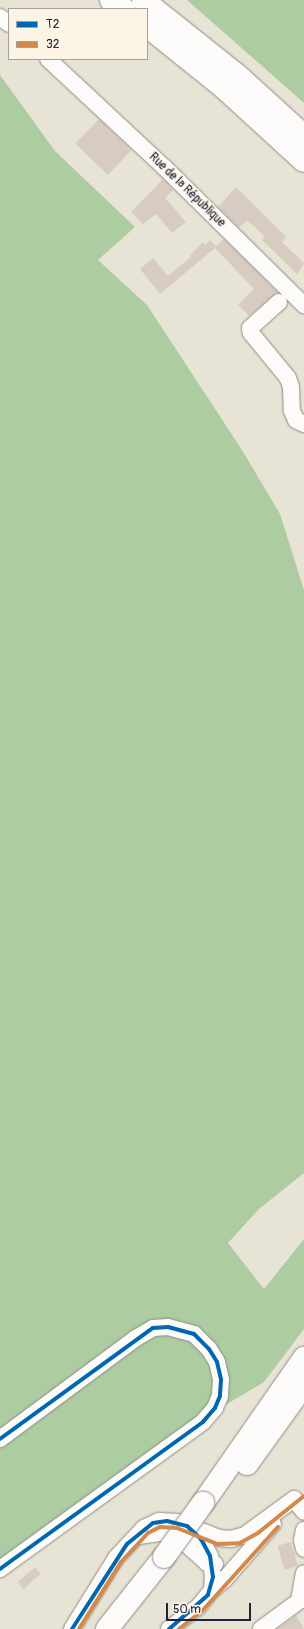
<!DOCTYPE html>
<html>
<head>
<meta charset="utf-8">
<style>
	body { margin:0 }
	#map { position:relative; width:304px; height:1629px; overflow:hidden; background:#e8e4d5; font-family:Pangolin,sans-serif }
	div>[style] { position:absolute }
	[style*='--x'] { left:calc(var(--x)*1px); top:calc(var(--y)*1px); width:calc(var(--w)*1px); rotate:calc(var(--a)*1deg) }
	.forest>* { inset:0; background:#adcca1 }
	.building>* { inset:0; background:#d8cbc2; transform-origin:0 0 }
	.path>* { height:2px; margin-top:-1px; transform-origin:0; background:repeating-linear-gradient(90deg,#bdbcbc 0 1px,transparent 0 4px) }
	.roads { filter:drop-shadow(0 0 1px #8f8d89) drop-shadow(0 0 1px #8f8d89) }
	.minor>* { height:16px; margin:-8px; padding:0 8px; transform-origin:8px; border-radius:8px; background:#fcfbf9 }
	.highway>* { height:22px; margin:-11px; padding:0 11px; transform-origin:11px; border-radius:11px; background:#fcfbf9 }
	.bridges { filter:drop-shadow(0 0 1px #8f8d89) drop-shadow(0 0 1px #8f8d89) }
	.highway-bridge>* { height:22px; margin:-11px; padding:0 11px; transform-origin:11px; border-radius:11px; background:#fcfbf9 }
	.bus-1>* { height:4px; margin:-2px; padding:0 2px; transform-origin:2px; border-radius:2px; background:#0067b2 }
	.bus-2>* { height:4px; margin:-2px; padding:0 2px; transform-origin:2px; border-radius:2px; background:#d38949 }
	span { translate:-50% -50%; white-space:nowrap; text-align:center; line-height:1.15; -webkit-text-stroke:3px #fcf5e5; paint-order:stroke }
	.street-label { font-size:12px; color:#22223b }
	.legend { position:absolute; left:8px; top:8px; width:140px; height:52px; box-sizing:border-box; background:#fcf5e5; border:1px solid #a5a1a1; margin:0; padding:5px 7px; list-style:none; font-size:12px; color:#22223b }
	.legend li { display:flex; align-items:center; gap:8px; height:20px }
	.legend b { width:20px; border:1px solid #a5a1a1 }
	.scale { position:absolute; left:166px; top:1603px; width:85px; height:18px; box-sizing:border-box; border:2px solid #22223b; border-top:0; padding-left:5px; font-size:12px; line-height:14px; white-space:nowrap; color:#22223b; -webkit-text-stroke:3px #fcf5e5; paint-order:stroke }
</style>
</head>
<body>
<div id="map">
	<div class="forest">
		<div style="clip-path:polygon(187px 0,304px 0,304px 103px,303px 102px)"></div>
		<div style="clip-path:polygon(0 75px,55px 151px,135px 227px,98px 260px,147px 305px,242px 450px,280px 514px,304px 590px,304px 1173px,259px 1209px,228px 1243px,264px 1289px,304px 1239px,304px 1329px,264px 1382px,153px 1448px,0 1560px)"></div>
	</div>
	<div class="building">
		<div style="left:99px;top:119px;width:45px;height:34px;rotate:44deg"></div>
		<div style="clip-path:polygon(163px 179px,173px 190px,165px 198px,186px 222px,172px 233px,156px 214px,143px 224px,131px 212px)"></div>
		<div style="clip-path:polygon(236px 187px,286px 237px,282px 242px,304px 263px,297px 274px,262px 240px,265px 237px,247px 220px,239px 228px,218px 207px)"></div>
		<div style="clip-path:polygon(224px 239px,277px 292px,249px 316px,238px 305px,254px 289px,215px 248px,160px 294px,140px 269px,153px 258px,168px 276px,191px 257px,190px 255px,203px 242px,205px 245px,210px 240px,216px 246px)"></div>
		<div style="left:291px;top:1542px;width:25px;height:14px;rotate:74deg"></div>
		<div style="left:35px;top:1567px;width:9px;height:23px;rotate:49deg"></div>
		<div style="clip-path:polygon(296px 1615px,304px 1629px,278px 1629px,290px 1620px)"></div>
	</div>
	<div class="path">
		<div style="--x:283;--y:0;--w:26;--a:36"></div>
	</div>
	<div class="roads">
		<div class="minor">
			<div style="--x:0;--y:17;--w:11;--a:38"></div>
			<div style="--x:48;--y:59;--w:158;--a:43"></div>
			<div style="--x:164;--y:167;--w:197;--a:44.6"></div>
			<div style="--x:279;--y:302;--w:39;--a:138"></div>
			<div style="--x:250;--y:328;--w:5;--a:79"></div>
			<div style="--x:251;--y:333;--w:58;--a:50.6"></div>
			<div style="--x:288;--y:378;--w:9;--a:72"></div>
			<div style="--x:291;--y:387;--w:24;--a:88"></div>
			<div style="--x:292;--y:411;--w:10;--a:66"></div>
			<div style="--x:296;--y:420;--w:9;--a:27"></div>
			<div style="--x:0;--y:1439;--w:169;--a:-36.6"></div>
			<div style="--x:136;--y:1338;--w:20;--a:-30"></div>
			<div style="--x:153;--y:1328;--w:15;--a:-4"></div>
			<div style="--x:168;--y:1327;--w:27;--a:15"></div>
			<div style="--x:194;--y:1334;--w:21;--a:45"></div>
			<div style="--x:209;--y:1349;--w:15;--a:58"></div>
			<div style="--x:217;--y:1362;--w:18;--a:77"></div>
			<div style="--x:221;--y:1380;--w:16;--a:94"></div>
			<div style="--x:220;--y:1396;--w:13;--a:113"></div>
			<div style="--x:215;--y:1408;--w:18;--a:131"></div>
			<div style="--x:203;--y:1422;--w:251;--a:144.1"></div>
			<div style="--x:294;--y:1499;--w:16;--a:52"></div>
			<div style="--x:304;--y:1530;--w:10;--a:101"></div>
			<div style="--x:302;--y:1540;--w:9;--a:77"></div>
			<div style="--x:139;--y:1536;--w:22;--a:-8"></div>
			<div style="--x:161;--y:1533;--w:13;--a:13"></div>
			<div style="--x:174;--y:1536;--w:13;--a:32"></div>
			<div style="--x:185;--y:1543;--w:30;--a:42"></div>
			<div style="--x:207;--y:1563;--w:8;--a:7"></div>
			<div style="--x:212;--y:1590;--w:17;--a:-40"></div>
			<div style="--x:225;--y:1579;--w:73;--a:-48.9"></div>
			<div style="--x:72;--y:1629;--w:84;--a:-58.2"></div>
			<div style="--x:116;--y:1558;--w:41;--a:-47"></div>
			<div style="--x:144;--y:1528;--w:17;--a:-25"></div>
			<div style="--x:159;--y:1521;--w:19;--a:3"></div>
			<div style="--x:178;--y:1522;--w:44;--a:21.3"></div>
			<div style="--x:219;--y:1538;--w:12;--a:5"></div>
			<div style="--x:231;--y:1539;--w:15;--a:-16"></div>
			<div style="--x:245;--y:1535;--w:61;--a:-36.3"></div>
			<div style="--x:169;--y:1629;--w:38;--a:-37"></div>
			<div style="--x:199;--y:1606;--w:21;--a:-51"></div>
			<div style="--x:212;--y:1590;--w:13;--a:-86"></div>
			<div style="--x:213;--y:1577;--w:21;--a:-98"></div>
			<div style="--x:210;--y:1556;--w:19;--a:-118"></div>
			<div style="--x:201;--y:1539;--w:13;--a:-138"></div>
			<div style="--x:261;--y:1629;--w:47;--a:-36.4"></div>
			<div style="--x:299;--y:1601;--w:28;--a:-80"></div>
		</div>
		<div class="highway">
			<div style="--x:111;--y:0;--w:16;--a:35"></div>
			<div style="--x:143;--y:0;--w:120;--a:38.6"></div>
			<div style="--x:237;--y:75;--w:91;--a:42.3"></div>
			<div style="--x:147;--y:26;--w:99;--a:38.8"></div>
			<div style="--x:224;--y:88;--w:108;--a:42.4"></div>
			<div style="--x:247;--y:1464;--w:97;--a:-54.2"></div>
			<div style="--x:203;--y:1503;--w:177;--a:-55.1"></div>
			<div style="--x:107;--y:1629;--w:92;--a:-51.6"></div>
		</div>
	</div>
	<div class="bridges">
		<div class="highway-bridge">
			<div style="--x:164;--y:1557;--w:67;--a:-54.2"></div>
		</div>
	</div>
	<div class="bus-1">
		<div style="--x:0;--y:1439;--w:189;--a:-36"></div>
		<div style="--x:153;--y:1328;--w:15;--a:-4"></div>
		<div style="--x:168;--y:1327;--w:27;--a:15"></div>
		<div style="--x:194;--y:1334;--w:21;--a:45"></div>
		<div style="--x:209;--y:1349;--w:15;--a:58"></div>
		<div style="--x:217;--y:1362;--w:18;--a:77"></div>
		<div style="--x:221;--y:1380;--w:16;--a:94"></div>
		<div style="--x:220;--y:1396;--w:13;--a:113"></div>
		<div style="--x:215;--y:1408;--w:18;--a:131"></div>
		<div style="--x:203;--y:1422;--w:251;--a:144.1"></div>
		<div style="--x:72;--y:1629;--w:101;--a:-57.1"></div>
		<div style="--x:127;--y:1544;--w:33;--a:-39"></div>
		<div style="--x:153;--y:1523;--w:14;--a:-8"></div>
		<div style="--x:167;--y:1521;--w:21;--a:14"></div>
		<div style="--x:187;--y:1526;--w:19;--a:43"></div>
		<div style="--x:201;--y:1539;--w:19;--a:62"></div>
		<div style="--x:210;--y:1556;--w:21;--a:82"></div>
		<div style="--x:213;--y:1577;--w:19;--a:106"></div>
		<div style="--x:208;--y:1595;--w:52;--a:138.9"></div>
	</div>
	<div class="bus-2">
		<div style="--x:79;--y:1629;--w:79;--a:-57.9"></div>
		<div style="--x:121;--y:1562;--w:40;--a:-47"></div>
		<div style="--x:148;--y:1533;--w:13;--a:-27"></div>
		<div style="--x:160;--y:1527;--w:17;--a:3"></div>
		<div style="--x:177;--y:1528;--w:43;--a:21.8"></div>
		<div style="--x:217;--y:1544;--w:23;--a:-2"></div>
		<div style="--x:240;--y:1543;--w:21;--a:-29"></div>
		<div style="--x:258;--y:1533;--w:59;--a:-38.8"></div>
		<div style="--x:179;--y:1629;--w:31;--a:-38"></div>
		<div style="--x:203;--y:1610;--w:112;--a:-47.9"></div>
	</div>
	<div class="street-label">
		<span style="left:187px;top:190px;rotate:44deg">Rue de la République</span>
	</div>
	<ul class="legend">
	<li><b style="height:5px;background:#0067b2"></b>T2</li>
	<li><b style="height:5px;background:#d38949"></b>32</li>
	</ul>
	<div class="scale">50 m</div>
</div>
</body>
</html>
